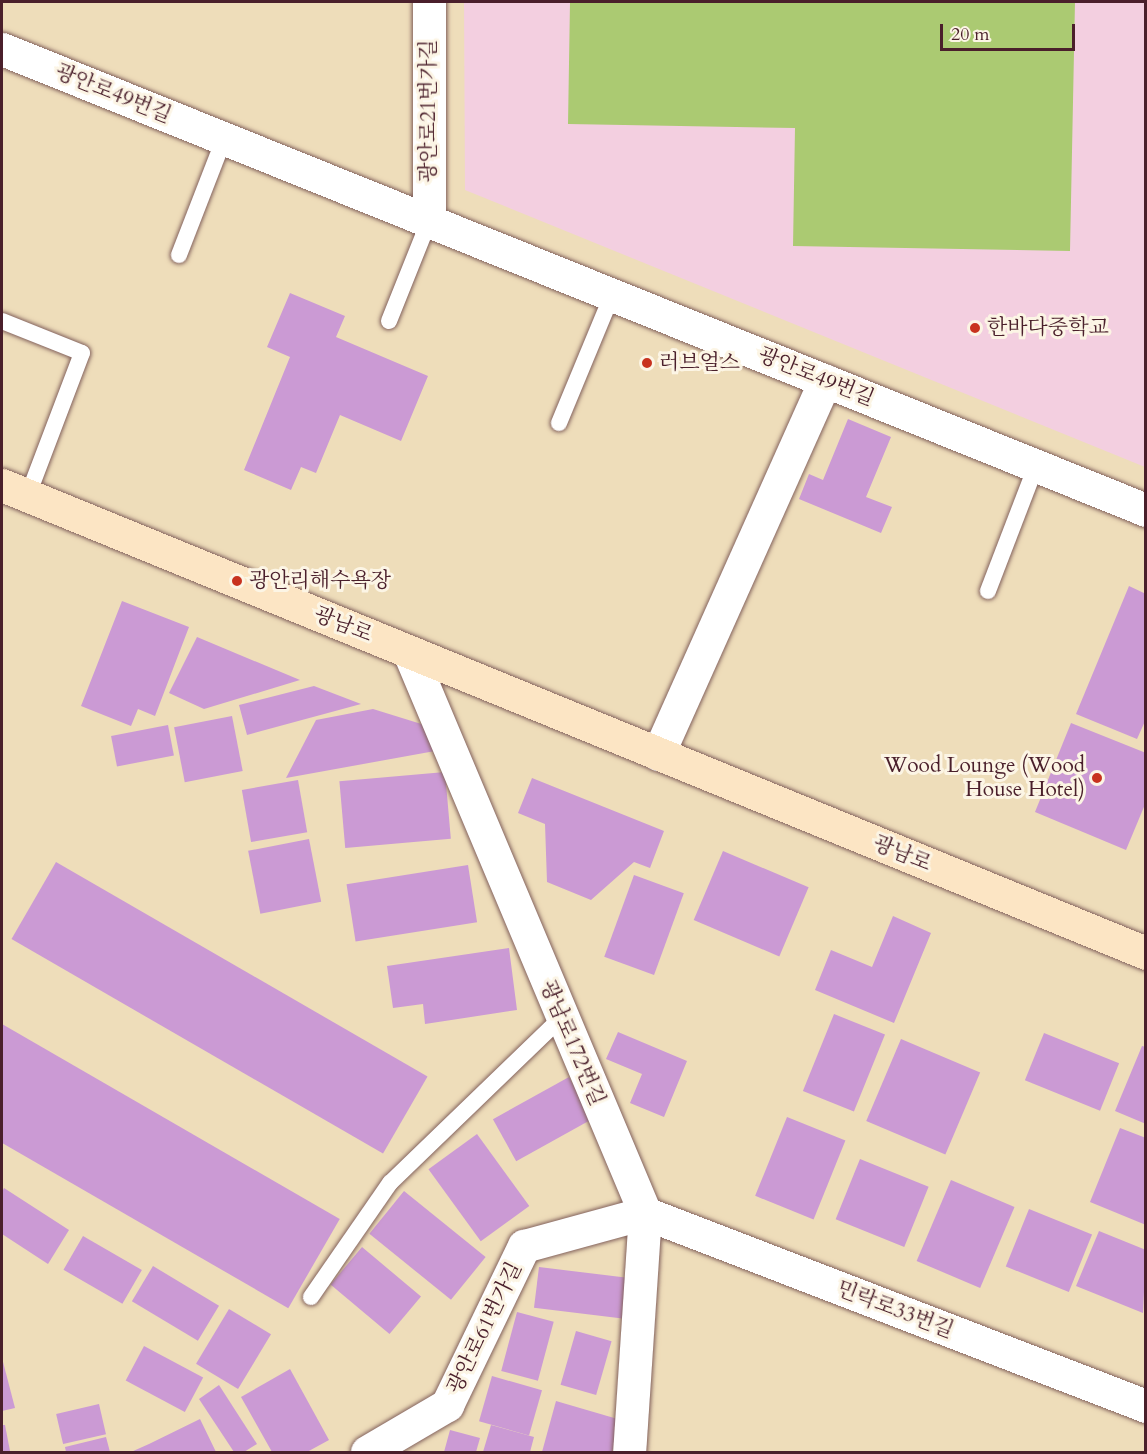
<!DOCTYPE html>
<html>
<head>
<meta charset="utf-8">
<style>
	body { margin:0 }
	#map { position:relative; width:1147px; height:1454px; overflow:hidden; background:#eeddba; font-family:Cardo,"Noto Serif KR",serif }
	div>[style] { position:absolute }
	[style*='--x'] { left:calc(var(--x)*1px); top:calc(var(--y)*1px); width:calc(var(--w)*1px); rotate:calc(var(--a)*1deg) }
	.built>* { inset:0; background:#f3cfe0 }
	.green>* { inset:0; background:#abca72 }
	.building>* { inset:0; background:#cb9ad4; transform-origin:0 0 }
	.roads { filter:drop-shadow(0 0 2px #83625d) drop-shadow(0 0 2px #83625d) }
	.service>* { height:16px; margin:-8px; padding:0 8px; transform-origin:8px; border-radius:8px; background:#fff }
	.minor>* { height:33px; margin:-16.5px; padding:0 16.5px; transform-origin:16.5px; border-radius:16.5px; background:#fff }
	.secondary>* { height:33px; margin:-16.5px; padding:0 16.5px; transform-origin:16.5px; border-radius:16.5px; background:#fce5c4 }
	.dots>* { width:16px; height:16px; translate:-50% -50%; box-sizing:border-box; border:3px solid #fcf5e5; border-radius:50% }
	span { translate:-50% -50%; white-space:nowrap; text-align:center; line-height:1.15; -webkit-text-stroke:6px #fcf5e5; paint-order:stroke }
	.street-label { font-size:21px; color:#4a1f2b }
	.poi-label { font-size:21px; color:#4a1f2b }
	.left { translate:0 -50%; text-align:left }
	.right { translate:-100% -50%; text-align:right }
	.frame { position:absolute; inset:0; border:3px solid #4a1f2b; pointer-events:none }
	.scale { position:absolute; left:940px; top:24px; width:135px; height:27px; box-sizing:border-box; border:3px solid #4a1f2b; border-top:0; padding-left:8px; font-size:18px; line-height:21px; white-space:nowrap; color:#4a1f2b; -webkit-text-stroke:4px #fcf5e5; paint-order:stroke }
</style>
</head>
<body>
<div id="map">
	<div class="built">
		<div style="clip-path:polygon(464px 2px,1145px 2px,1145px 467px,465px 190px)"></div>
	</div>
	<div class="green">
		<div style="clip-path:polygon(570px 2px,1075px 2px,1070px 251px,793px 246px,795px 128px,568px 124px)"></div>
	</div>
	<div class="building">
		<div style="clip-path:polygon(290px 293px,345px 316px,336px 337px,428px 376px,401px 441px,340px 415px,316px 473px,301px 467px,291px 490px,244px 470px,290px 357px,267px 347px)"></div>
		<div style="clip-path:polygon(848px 419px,891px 437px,866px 497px,892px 507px,881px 533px,799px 499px,809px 474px,823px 480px)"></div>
		<div style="clip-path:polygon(1129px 586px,1146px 594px,1146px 719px,1137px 739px,1076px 714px)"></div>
		<div style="clip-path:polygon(122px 601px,189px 627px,155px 716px,138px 709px,131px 726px,81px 706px)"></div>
		<div style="clip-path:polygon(197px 637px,300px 680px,204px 709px,169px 693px)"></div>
		<div style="clip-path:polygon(314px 686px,361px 704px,247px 735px,239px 705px)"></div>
		<div style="clip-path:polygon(373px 709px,431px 727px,435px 751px,286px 778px,316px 720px)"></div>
		<div style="left:232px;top:716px;width:56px;height:59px;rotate:79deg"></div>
		<div style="clip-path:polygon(1071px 723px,1146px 753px,1146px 802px,1126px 850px,1035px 812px)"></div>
		<div style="left:168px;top:725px;width:31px;height:58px;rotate:79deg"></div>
		<div style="left:445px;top:772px;width:67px;height:106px;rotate:85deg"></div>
		<div style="clip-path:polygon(532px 778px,664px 831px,650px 868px,634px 862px,591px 900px,547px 882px,545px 824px,518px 813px)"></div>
		<div style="left:298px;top:780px;width:53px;height:57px;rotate:80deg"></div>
		<div style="left:309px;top:839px;width:64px;height:62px;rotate:79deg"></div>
		<div style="left:723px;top:851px;width:93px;height:75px;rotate:23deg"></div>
		<div style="left:56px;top:862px;width:429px;height:89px;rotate:30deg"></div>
		<div style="left:468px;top:865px;width:58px;height:123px;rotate:81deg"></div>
		<div style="left:634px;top:875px;width:53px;height:87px;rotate:20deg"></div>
		<div style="clip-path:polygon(893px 916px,931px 933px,894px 1023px,815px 990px,831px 950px,872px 967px)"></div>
		<div style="clip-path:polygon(509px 948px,517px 1010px,425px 1024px,423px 1004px,393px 1008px,387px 966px)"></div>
		<div style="left:834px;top:1014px;width:55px;height:83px;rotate:22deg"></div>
		<div style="left:2px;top:1024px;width:390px;height:103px;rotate:30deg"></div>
		<div style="clip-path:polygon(618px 1032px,687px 1061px,664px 1117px,630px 1103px,642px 1074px,606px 1059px)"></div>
		<div style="left:1044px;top:1033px;width:81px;height:51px;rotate:22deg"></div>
		<div style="left:901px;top:1039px;width:86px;height:89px;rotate:23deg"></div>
		<div style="clip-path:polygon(1142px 1046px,1146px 1047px,1146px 1124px,1115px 1111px)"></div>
		<div style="left:569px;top:1077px;width:48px;height:87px;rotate:61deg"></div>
		<div style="left:787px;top:1117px;width:63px;height:85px;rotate:22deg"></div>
		<div style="clip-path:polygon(1120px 1128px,1146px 1138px,1146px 1225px,1090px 1202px)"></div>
		<div style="left:477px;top:1134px;width:89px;height:60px;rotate:54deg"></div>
		<div style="left:860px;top:1159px;width:74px;height:65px;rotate:22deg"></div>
		<div style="left:951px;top:1180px;width:69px;height:88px;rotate:23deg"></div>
		<div style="clip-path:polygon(4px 1188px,69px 1230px,48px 1264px,2px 1234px,2px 1192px)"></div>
		<div style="left:404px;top:1191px;width:105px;height:55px;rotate:39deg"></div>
		<div style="left:1029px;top:1209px;width:68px;height:62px;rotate:22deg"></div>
		<div style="clip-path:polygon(1099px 1231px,1146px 1250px,1143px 1313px,1076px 1286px)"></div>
		<div style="left:83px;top:1236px;width:68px;height:39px;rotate:30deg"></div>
		<div style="left:362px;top:1247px;width:77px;height:49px;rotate:40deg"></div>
		<div style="left:153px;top:1266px;width:77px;height:41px;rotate:31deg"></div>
		<div style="left:539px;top:1267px;width:89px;height:41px;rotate:7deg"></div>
		<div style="left:229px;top:1309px;width:49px;height:64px;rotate:31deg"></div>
		<div style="left:517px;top:1312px;width:38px;height:61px;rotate:15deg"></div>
		<div style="left:576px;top:1331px;width:37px;height:56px;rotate:16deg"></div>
		<div style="left:144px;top:1346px;width:67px;height:39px;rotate:28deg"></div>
		<div style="clip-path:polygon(2px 1358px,15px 1408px,2px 1411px)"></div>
		<div style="clip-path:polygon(290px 1369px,329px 1440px,307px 1452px,272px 1452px,241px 1397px)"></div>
		<div style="left:492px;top:1376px;width:52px;height:47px;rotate:16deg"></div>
		<div style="clip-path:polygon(219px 1385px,257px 1444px,244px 1452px,234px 1452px,199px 1399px)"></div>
		<div style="clip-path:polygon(556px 1401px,621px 1420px,612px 1452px,542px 1452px)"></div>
		<div style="left:99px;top:1404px;width:31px;height:44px;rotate:77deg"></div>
		<div style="clip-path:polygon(200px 1419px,216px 1452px,131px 1452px,149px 1444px)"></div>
		<div style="clip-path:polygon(2px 1425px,5px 1425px,10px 1451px,5px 1452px,2px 1452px)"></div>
		<div style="clip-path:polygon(491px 1425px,534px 1437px,530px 1452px,483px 1452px)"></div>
		<div style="clip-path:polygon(450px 1430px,480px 1438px,476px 1452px,444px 1452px)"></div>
		<div style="clip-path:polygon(106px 1437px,110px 1452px,66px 1452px,65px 1447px)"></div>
	</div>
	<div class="roads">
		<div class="service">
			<div style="--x:179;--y:255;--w:124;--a:-68.8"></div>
			<div style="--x:2;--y:321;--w:86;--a:21.8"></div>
			<div style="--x:82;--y:353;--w:152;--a:110.8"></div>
			<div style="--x:389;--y:321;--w:108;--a:-68.2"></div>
			<div style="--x:559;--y:423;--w:139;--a:-67.5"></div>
			<div style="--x:988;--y:591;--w:134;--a:-69"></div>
			<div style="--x:311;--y:1297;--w:139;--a:-55.3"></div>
			<div style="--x:390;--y:1183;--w:238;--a:-44"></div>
		</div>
		<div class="minor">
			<div style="--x:429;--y:2;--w:219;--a:90"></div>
			<div style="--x:2;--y:49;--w:1233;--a:21.95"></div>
			<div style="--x:409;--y:652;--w:609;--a:67.18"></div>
			<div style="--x:645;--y:1213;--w:240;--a:93.8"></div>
			<div style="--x:658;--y:754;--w:409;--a:-65.9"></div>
			<div style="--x:367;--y:1452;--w:93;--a:-30.4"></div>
			<div style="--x:447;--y:1405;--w:177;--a:-64.2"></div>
			<div style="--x:524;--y:1246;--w:125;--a:-15.3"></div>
			<div style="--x:645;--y:1213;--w:537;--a:21.07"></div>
		</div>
		<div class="secondary">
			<div style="--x:2;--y:485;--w:1236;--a:22.25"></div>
		</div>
	</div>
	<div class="dots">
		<div style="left:975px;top:328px;background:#c8321e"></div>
		<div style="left:647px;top:363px;background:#c8321e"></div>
		<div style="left:237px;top:581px;background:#c8321e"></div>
		<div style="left:1097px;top:778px;background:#c8321e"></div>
	</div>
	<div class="street-label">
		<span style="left:113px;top:94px;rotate:22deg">광안로49번길</span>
		<span style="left:429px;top:111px;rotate:-90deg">광안로21번가길</span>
		<span style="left:816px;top:377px;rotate:22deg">광안로49번길</span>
		<span style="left:343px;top:625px;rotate:22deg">광남로</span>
		<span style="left:902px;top:854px;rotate:22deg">광남로</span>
		<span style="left:572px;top:1043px;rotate:67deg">광남로172번길</span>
		<span style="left:895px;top:1310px;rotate:21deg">민락로33번길</span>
		<span style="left:485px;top:1328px;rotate:-64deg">광안로61번가길</span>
	</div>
	<div class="poi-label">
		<span class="left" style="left:987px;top:328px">한바다중학교</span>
		<span class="left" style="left:659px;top:363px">러브얼스</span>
		<span class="left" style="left:249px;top:581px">광안리해수욕장</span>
		<span class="right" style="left:1085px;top:778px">Wood Lounge (Wood<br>House Hotel)</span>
	</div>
	<div class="frame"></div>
	<div class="scale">20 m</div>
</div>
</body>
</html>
